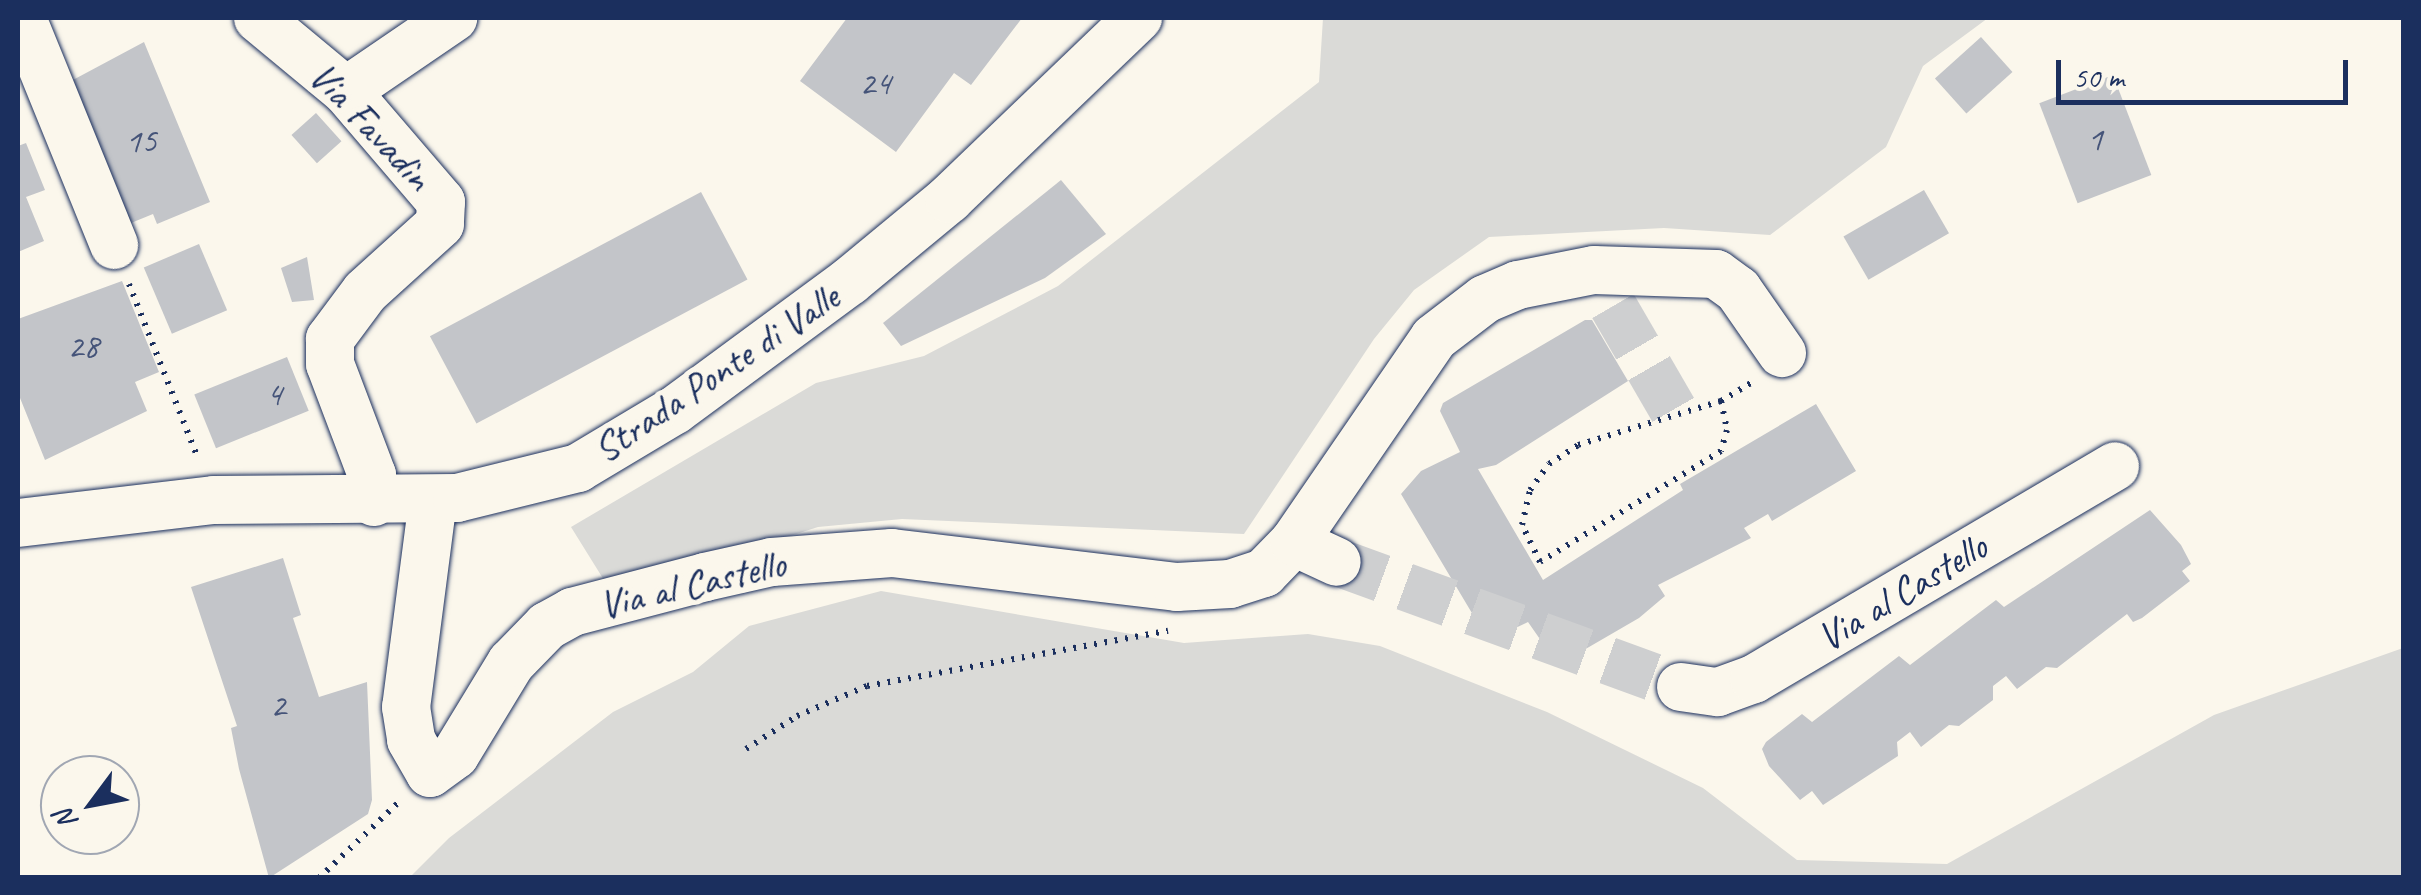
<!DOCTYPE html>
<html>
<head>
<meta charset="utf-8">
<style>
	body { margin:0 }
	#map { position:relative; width:2421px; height:895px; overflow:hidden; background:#fbf7ec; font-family:Caveat,sans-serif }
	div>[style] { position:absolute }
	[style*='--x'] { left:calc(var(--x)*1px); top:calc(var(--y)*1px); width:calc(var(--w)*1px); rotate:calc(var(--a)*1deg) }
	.green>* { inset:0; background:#dadad7 }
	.building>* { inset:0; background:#c3c5c9; transform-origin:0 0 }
	.minor-tunnel>* { height:48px; margin-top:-24px; transform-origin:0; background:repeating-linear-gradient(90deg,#cecfd0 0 48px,transparent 0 72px) }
	.path>* { height:6px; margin-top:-3px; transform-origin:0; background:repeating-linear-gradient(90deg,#1b2f5e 0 2.5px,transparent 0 10.5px) }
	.roads { filter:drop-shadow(0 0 2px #1b2f5e) drop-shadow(0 0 2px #1b2f5e) }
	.minor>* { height:48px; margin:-24px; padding:0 24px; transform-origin:24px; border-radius:24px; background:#fbf7ec }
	span { translate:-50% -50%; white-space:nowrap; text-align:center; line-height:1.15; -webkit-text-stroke:10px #fbf7ec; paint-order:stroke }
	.number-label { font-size:35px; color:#455479 }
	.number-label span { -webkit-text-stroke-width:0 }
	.street-label { font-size:40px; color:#1b2f5e }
	.frame { position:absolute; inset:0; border:20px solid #1b2f5e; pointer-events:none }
	.north { position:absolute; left:40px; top:755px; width:100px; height:100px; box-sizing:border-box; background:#fbf7ec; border:2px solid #a1a7b3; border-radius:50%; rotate:238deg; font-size:28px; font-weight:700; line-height:40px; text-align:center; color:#1b2f5e }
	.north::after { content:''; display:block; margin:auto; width:35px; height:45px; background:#1b2f5e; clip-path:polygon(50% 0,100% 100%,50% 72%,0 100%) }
	.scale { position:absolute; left:2056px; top:60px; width:292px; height:45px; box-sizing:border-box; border:5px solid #1b2f5e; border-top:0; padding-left:12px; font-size:30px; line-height:35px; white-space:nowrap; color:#1b2f5e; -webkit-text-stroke:8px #fbf7ec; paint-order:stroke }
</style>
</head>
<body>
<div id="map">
	<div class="green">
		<div style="clip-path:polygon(1323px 18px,1988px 18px,1923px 66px,1886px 147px,1770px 235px,1664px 228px,1489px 237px,1414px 290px,1374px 339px,1244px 534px,902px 519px,818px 527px,612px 593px,571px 527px,816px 383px,924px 356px,1058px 286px,1319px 82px)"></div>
		<div style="clip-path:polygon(881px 591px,1184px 643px,1308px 634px,1380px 646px,1547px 712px,1703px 788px,1797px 860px,1947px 864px,2214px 715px,2403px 648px,2403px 877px,410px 877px,449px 838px,613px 712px,693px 672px,749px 626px)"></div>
	</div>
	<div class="building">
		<div style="clip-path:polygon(847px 18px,1022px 18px,971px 85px,954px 73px,896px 152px,800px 81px)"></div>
		<div style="left:1981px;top:37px;width:47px;height:62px;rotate:48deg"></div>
		<div style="clip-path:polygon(144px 42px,210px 202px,157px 224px,153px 214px,131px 223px,71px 81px)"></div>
		<div style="left:2113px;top:75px;width:107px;height:79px;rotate:69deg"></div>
		<div style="left:316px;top:113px;width:38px;height:33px;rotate:48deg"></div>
		<div style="clip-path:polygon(26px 143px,45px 190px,26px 197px,44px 241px,18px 252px,18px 146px)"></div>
		<div style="clip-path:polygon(1061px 180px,1106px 234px,1045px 278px,901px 346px,883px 323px)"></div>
		<div style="left:1924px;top:190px;width:50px;height:93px;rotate:60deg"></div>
		<div style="left:701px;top:192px;width:99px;height:307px;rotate:62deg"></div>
		<div style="left:199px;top:244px;width:72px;height:60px;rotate:67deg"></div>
		<div style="clip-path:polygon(307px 257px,314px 300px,292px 302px,281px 268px)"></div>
		<div style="clip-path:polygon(122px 281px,159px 372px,135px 382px,147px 411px,45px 460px,18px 393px,18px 319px)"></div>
		<div style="clip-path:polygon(1585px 320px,1592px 320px,1628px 381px,1496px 465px,1478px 469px,1543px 580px,1683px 490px,1680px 484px,1816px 404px,1856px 471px,1772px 521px,1768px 514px,1744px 528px,1751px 538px,1658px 585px,1665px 596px,1639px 618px,1558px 665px,1528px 622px,1492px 639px,1485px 635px,1401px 494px,1421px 471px,1460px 452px,1440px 411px,1443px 403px)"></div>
		<div style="left:287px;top:357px;width:58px;height:100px;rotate:68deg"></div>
		<div style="clip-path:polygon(2150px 510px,2181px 545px,2191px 564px,2182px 571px,2190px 581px,2142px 618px,2133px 622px,2127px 614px,2057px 668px,2046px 667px,2017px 689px,2006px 676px,1993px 686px,1993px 700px,1959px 726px,1949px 725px,1921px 747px,1910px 732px,1897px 742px,1898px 756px,1823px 805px,1812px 791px,1800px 800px,1769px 766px,1762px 749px,1766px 742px,1802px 714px,1812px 722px,1899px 656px,1910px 665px,1996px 600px,2004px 607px)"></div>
		<div style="clip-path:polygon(283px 558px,301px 615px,293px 618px,319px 697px,367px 682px,372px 800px,368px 814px,269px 878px,239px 769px,231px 728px,237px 726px,191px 587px)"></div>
	</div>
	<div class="minor-tunnel">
		<div style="--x:1613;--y:306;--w:124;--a:59.9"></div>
		<div style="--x:1337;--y:562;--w:366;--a:20"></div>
	</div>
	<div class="path">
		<div style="--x:129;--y:284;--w:187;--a:68.4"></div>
		<div style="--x:1721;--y:401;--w:30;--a:78"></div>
		<div style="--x:1727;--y:430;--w:22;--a:106"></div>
		<div style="--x:1721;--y:451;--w:212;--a:148.5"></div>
		<div style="--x:1540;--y:562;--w:41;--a:-115.9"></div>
		<div style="--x:1522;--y:525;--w:36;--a:-77"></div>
		<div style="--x:1530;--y:490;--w:32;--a:-54"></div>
		<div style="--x:1549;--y:464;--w:35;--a:-33"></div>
		<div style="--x:1578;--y:445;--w:150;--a:-17.1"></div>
		<div style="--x:1721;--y:401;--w:37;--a:-31"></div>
		<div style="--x:746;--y:749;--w:61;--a:-32.9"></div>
		<div style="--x:797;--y:716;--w:76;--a:-23.2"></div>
		<div style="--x:867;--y:686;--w:306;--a:-10.4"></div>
		<div style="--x:319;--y:878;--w:113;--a:-43.6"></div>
	</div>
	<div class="roads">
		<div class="minor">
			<div style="--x:22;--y:18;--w:245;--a:67.9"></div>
			<div style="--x:258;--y:18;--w:114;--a:39.7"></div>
			<div style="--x:346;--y:91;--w:146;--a:49.4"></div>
			<div style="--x:441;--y:202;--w:22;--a:93"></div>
			<div style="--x:440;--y:224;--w:101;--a:137.8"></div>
			<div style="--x:365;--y:292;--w:59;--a:126.7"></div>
			<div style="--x:330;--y:339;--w:25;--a:90"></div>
			<div style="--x:330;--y:364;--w:119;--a:69.3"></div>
			<div style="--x:372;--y:475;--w:27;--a:86"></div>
			<div style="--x:346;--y:91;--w:130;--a:-34.3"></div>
			<div style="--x:433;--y:500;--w:209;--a:97.4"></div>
			<div style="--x:406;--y:707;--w:33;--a:81"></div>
			<div style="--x:411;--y:740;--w:38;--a:60"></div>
			<div style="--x:430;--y:773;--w:31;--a:-36"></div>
			<div style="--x:455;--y:755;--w:108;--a:-58.7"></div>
			<div style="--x:511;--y:663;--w:52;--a:-45.8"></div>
			<div style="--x:547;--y:626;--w:29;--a:-29"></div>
			<div style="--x:572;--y:612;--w:138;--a:-14.7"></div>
			<div style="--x:705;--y:577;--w:69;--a:-12.6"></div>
			<div style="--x:772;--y:562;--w:120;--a:-4.3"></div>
			<div style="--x:892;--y:553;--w:287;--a:6.8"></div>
			<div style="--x:1177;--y:587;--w:53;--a:-3.2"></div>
			<div style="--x:1230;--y:584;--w:36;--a:-18"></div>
			<div style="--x:1264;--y:573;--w:43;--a:-45.9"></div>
			<div style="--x:1294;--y:542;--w:247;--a:-55.5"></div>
			<div style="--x:1434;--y:338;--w:64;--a:-37.4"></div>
			<div style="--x:1485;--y:299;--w:36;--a:-23"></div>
			<div style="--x:1518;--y:285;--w:77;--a:-11.2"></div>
			<div style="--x:1594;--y:270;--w:122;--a:1.9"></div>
			<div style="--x:1716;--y:274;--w:27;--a:36"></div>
			<div style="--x:1738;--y:290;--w:77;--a:55.1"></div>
			<div style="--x:18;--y:523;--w:197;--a:-6.7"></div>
			<div style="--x:214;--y:500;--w:243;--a:-0.5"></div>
			<div style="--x:457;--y:498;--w:125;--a:-13.9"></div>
			<div style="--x:578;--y:468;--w:113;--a:-30.9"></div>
			<div style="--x:675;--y:410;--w:217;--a:-36.4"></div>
			<div style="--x:850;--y:281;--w:129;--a:-39.6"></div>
			<div style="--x:949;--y:199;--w:262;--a:-43.8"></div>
			<div style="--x:1294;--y:542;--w:47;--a:24.9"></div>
			<div style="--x:1681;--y:687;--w:37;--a:8"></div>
			<div style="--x:1718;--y:692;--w:38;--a:-20"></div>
			<div style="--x:1754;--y:679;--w:419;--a:-30.5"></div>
		</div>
	</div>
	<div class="number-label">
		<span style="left:875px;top:83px">24</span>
		<span style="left:2095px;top:139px">1</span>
		<span style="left:141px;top:141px">15</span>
		<span style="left:83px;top:346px">28</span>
		<span style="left:274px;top:394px">4</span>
		<span style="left:278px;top:705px">2</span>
	</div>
	<div class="street-label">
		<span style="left:371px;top:126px;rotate:47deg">Via Favadìn</span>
		<span style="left:716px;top:373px;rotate:-34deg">Strada Ponte di Valle</span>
		<span style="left:692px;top:584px;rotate:-13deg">Via al Castello</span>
		<span style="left:1902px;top:592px;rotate:-31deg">Via al Castello</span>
	</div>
	<div class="frame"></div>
	<div class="north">N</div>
	<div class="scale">50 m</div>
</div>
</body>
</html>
